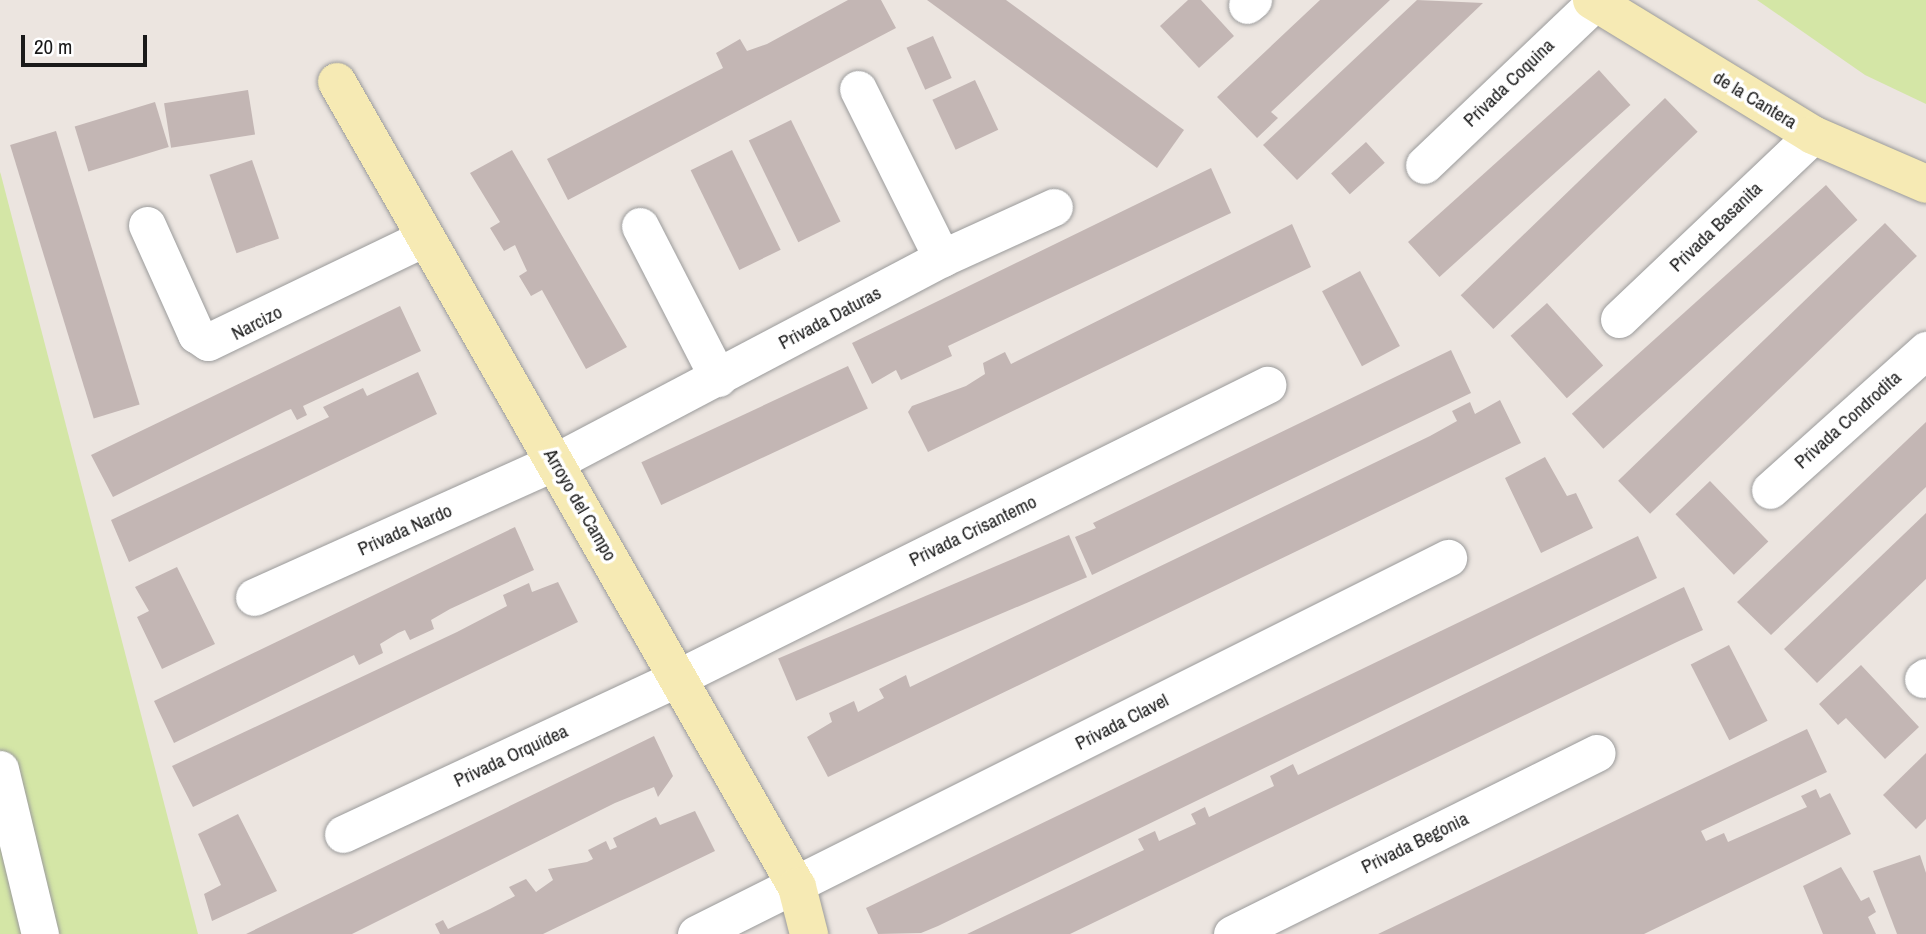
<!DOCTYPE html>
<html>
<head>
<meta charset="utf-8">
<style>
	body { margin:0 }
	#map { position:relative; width:1926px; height:934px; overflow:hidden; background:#ece5e0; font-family:"Archivo Narrow",sans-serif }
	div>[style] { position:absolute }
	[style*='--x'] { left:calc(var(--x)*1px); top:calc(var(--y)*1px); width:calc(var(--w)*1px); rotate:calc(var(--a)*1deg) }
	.grass>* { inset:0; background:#d4e6a6 }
	.building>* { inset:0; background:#c3b6b4; transform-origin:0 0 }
	.roads { filter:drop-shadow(0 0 2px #9b9b9b) drop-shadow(0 0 2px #9b9b9b) }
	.street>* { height:37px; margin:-18.5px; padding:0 18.5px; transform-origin:18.5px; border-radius:18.5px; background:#fff }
	.secondary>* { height:38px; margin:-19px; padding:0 19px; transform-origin:19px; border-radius:19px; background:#f6eab4 }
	span { translate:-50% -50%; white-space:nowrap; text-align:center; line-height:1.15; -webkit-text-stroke:7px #fff; paint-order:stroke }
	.street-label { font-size:19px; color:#1a1a1a }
	.scale { position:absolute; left:21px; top:35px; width:126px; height:32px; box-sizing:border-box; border:4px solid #1a1a1a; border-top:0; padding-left:9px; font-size:21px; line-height:24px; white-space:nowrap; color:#1a1a1a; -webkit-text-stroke:5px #fff; paint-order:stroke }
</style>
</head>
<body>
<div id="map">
	<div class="grass">
		<div style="clip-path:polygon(1757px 0,1926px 0,1926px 104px,1865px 75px)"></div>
		<div style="clip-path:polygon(0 172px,1px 175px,198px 934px,0 934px)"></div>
	</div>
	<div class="building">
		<div style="clip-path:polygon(848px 0,881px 0,896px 28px,568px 200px,547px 159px,723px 68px,716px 53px,740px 39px,747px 51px,767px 44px)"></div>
		<div style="clip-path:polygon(927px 0,1006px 0,1184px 130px,1157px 168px)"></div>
		<div style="clip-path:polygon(1188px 0,1201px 0,1234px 36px,1199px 68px,1160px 26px)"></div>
		<div style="clip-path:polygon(1320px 0,1390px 0,1271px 112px,1278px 118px,1257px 138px,1217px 97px)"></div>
		<div style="clip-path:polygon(1417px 0,1483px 3px,1297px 180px,1263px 145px)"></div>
		<div style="left:933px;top:36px;width:46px;height:29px;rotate:66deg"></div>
		<div style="left:1599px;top:70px;width:47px;height:257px;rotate:48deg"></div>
		<div style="left:975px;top:80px;width:55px;height:47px;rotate:65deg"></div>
		<div style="left:248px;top:90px;width:45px;height:85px;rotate:81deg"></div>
		<div style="left:1665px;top:98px;width:47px;height:284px;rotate:46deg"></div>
		<div style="left:155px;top:102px;width:47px;height:84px;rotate:73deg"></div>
		<div style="left:791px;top:120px;width:113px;height:47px;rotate:64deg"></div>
		<div style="left:56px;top:131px;width:286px;height:48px;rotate:73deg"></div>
		<div style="left:1366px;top:142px;width:28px;height:47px;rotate:48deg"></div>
		<div style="clip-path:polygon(512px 150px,627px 347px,586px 369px,542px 290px,531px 296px,519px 276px,527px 271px,515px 245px,504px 251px,490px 228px,500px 222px,470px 173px)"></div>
		<div style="left:732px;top:150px;width:111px;height:46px;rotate:64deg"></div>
		<div style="left:252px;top:160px;width:83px;height:45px;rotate:71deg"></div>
		<div style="clip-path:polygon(1211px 168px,1231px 213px,948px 346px,952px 356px,901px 380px,896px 370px,872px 384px,852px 343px)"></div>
		<div style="left:1826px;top:185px;width:47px;height:342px;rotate:48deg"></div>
		<div style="left:1885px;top:223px;width:46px;height:371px;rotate:46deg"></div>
		<div style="clip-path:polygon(1292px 224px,1311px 267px,928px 452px,908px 412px,912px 406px,966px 386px,985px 374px,983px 363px,1005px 352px,1011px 364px)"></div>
		<div style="left:1360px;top:271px;width:85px;height:43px;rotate:62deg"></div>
		<div style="left:1547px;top:303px;width:84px;height:49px;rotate:48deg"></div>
		<div style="clip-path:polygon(400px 306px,421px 351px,303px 406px,307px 415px,297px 420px,291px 409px,286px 411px,113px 497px,91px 455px)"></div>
		<div style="clip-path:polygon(1451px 350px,1471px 393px,1092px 575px,1075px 537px,1096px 528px,1093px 523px)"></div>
		<div style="left:848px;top:366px;width:47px;height:228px;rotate:65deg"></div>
		<div style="clip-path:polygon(418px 372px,437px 414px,129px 562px,111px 520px,329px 417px,323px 407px,363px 388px,367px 396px)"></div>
		<div style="clip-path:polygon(1500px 400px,1521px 443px,828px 777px,807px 737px,832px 722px,829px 713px,854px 701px,858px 712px,884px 698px,879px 689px,906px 675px,910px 687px,1430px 436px,1457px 421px,1452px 411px,1470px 402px,1475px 414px)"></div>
		<div style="clip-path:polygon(1926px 422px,1926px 487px,1771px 635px,1737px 602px)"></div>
		<div style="clip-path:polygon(1545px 457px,1567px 496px,1576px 493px,1593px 528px,1541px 553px,1505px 478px)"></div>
		<div style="left:1710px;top:481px;width:84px;height:48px;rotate:46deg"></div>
		<div style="clip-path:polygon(1926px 513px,1926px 579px,1817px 683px,1784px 649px)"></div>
		<div style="clip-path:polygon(515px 527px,534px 570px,450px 609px,431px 620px,434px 629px,410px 640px,405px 630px,398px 633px,380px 644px,383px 653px,359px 665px,354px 655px,174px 743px,154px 701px)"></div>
		<div style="left:1069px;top:535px;width:46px;height:316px;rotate:67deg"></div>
		<div style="clip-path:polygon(1638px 536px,1657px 578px,938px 926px,921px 933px,878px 934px,866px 908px)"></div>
		<div style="clip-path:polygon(177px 567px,215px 644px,162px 669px,137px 617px,149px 611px,135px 587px)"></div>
		<div style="clip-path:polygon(558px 582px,578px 622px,193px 807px,172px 766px,457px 632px,507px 606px,503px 595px,529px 583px,532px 592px)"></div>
		<div style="clip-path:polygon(1684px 587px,1703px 630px,1679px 641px,1070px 934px,967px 934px,1144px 850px,1138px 839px,1155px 831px,1159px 841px,1196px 824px,1191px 814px,1205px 807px,1209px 817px,1274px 786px,1270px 776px,1293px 764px,1298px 775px)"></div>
		<div style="left:1729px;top:645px;width:85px;height:43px;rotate:63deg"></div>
		<div style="clip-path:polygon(1861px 665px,1919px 727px,1885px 759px,1846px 718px,1838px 725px,1819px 704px)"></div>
		<div style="clip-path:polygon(1807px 729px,1827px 772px,1701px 831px,1706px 841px,1724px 833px,1728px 842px,1807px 807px,1801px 796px,1816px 789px,1820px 798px,1830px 793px,1851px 834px,1644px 934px,1378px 934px)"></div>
		<div style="clip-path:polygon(654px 736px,673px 776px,658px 797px,654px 787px,615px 803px,352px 934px,246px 934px)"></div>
		<div style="clip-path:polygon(1926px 753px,1926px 819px,1916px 829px,1883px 795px)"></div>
		<div style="clip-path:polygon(695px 811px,715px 851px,543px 934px,440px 934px,435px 924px,443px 920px,448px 929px,490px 909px,515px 896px,509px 887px,526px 879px,536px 892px,553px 880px,548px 869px,587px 862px,593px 859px,588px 850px,606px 841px,610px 850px,617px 847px,613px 838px,656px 817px,660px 825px)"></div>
		<div style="clip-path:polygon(238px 814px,277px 891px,212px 921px,204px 894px,221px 885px,198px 834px)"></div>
		<div style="clip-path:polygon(1920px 855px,1926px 873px,1926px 934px,1897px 934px,1873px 871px)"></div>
		<div style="clip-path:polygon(1841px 867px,1861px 901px,1869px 897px,1876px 912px,1868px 917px,1876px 934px,1823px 934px,1803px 886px)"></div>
	</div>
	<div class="roads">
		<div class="street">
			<div style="--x:1247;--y:5;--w:8;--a:-40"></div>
			<div style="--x:858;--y:89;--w:189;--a:63.6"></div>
			<div style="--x:1424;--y:165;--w:236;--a:-43.6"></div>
			<div style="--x:147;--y:225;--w:120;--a:65.8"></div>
			<div style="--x:196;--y:334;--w:14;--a:34"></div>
			<div style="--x:208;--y:342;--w:240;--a:-25.7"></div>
			<div style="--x:640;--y:226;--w:171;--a:62.8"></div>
			<div style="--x:1619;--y:319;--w:267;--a:-43.5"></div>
			<div style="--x:1770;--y:490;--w:210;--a:-41.9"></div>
			<div style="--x:254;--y:597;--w:330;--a:-24.2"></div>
			<div style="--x:555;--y:462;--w:437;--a:-27.8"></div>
			<div style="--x:942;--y:258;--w:123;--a:-24.5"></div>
			<div style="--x:1923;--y:679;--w:4;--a:-34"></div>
			<div style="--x:0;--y:769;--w:170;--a:76.4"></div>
			<div style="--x:343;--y:834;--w:371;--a:-25"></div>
			<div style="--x:679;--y:677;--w:657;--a:-26.41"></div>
			<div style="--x:696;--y:934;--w:841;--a:-26.57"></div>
			<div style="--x:1232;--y:934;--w:407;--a:-26.4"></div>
		</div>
		<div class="secondary">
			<div style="--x:1592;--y:0;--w:259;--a:31.4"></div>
			<div style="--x:1813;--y:135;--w:123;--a:23.4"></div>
			<div style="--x:337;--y:82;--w:927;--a:60.26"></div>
			<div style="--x:797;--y:887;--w:49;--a:75.7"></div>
		</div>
	</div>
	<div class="street-label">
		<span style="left:1509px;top:83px;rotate:-44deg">Privada Coquina</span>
		<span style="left:1755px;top:100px;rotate:31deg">de la Cantera</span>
		<span style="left:1716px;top:227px;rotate:-44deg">Privada Basanita</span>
		<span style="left:830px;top:318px;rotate:-28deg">Privada Daturas</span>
		<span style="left:257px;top:323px;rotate:-27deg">Narcizo</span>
		<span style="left:1848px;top:420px;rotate:-42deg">Privada Condrodita</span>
		<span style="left:580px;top:505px;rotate:60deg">Arroyo del Campo</span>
		<span style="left:405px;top:530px;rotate:-24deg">Privada Nardo</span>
		<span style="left:973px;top:531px;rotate:-26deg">Privada Crisantemo</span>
		<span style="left:1122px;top:722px;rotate:-27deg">Privada Clavel</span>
		<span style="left:511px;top:756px;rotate:-25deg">Privada Orquídea</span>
		<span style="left:1415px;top:843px;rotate:-26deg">Privada Begonia</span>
	</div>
	<div class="scale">20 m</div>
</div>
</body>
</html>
